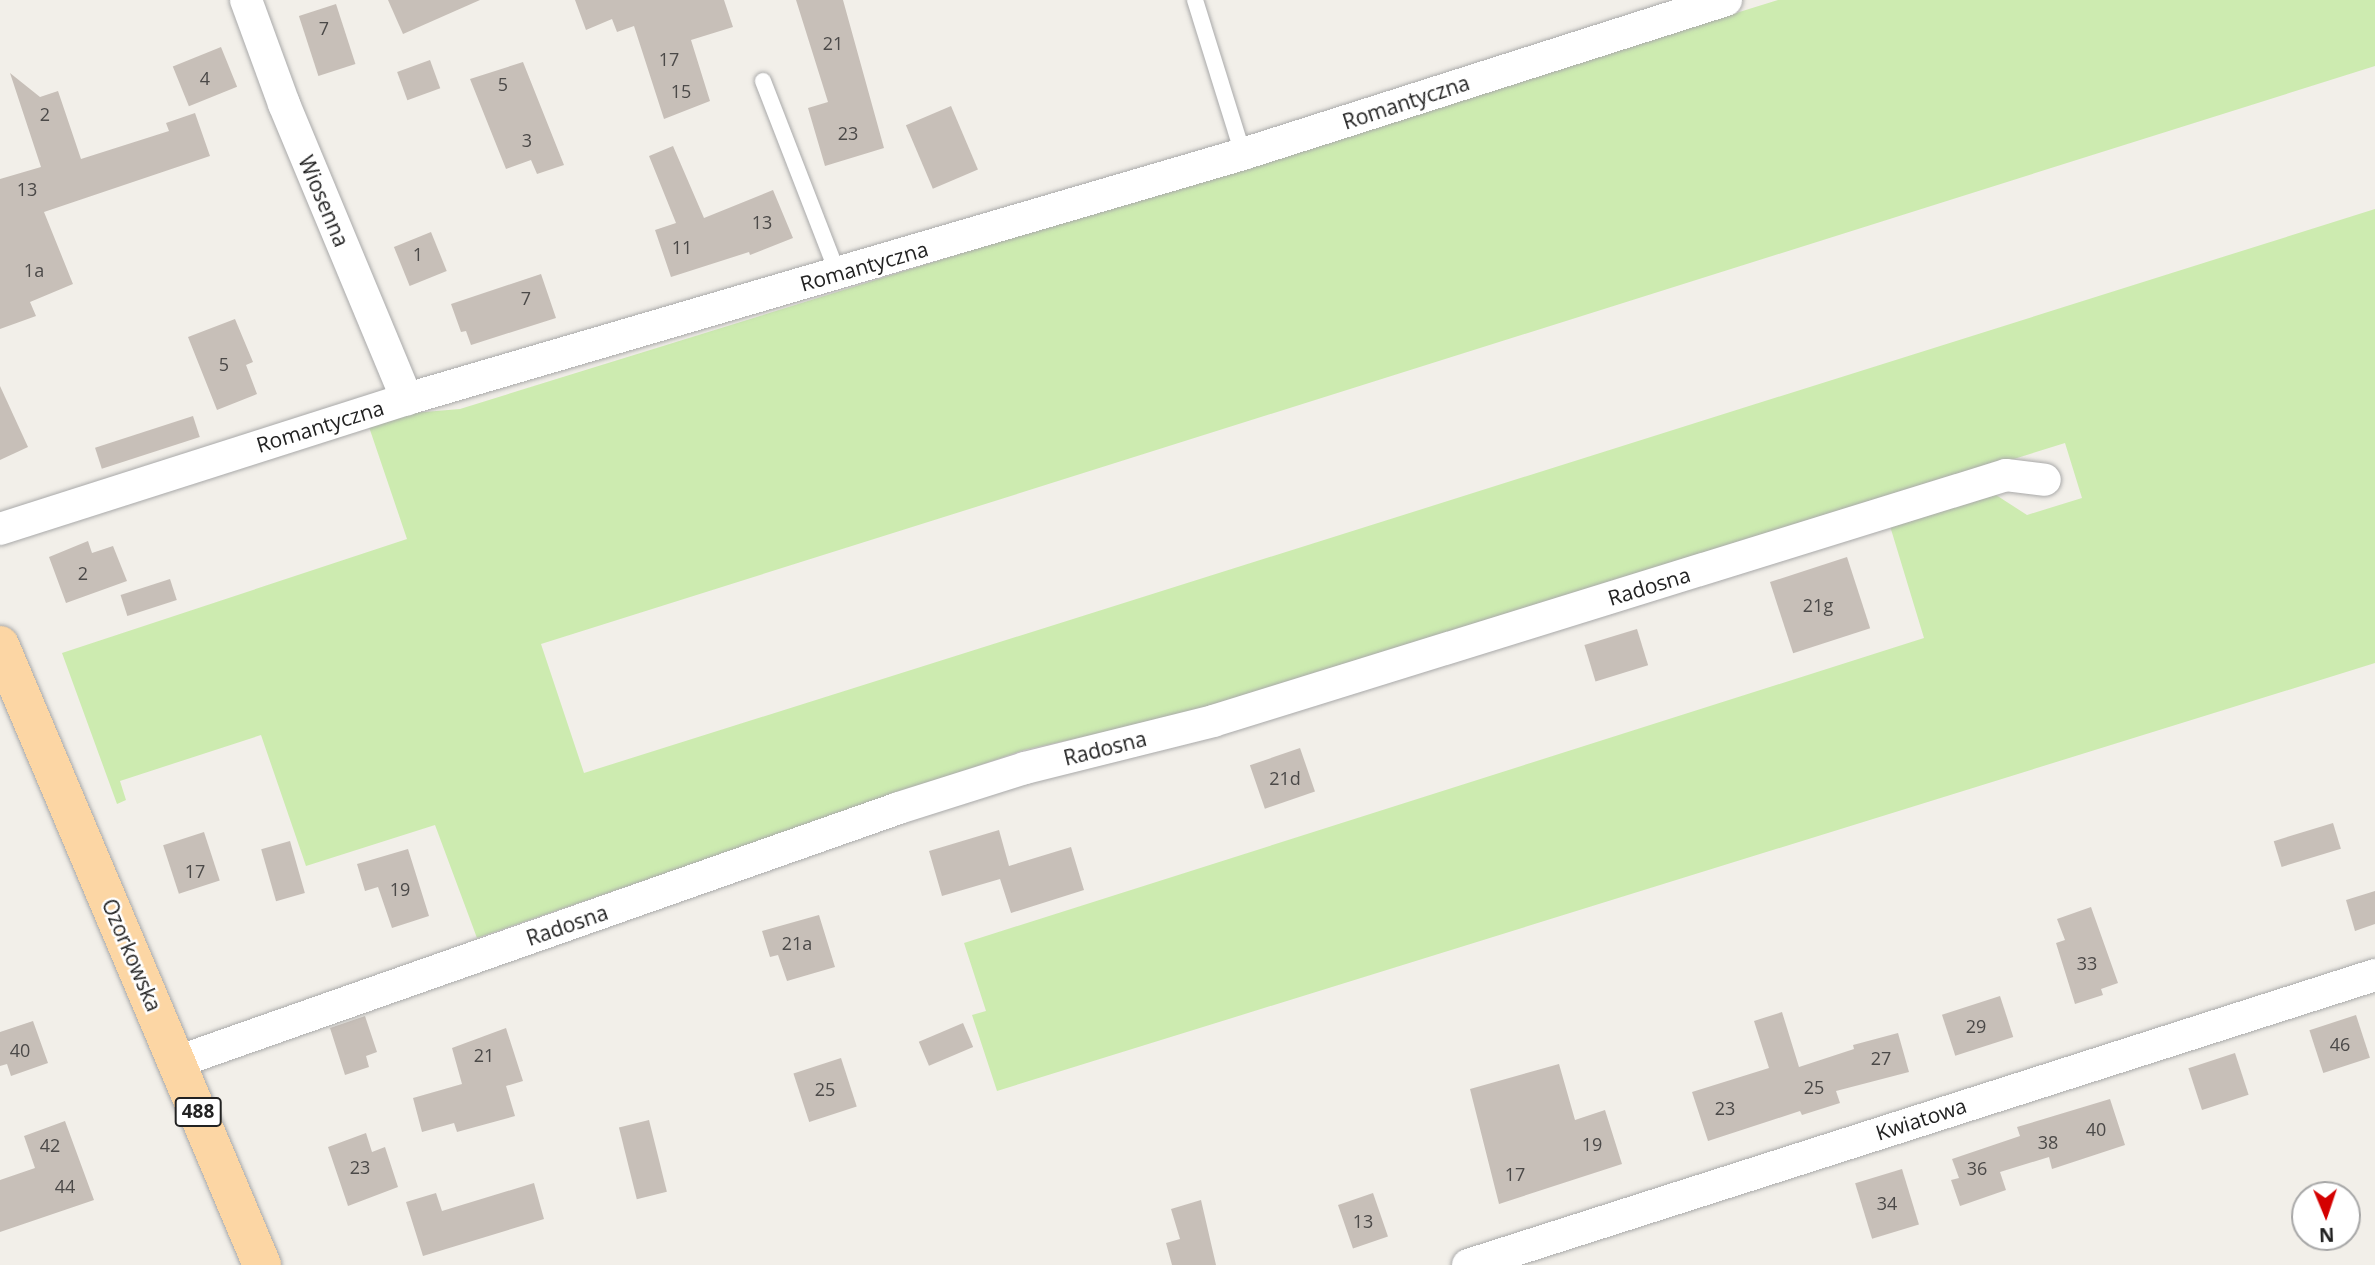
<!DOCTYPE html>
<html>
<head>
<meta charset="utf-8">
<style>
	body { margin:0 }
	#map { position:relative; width:2375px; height:1265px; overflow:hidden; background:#f2efe9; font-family:"Open Sans",sans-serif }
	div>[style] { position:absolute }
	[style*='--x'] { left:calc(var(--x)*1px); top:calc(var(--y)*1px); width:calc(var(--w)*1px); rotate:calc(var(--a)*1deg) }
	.grass>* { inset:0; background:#cdebb0 }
	.building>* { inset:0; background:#c7bfb8; transform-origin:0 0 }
	.roads { filter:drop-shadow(0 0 2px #a9a9a9) drop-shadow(0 0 2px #a9a9a9) }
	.lane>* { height:16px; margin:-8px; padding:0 8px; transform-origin:8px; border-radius:8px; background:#fff }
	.street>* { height:32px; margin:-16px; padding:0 16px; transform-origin:16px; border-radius:16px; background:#fff }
	.primary>* { height:38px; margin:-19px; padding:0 19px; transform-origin:19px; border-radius:19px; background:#fcd6a4 }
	span { translate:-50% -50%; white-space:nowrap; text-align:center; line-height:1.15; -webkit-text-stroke:5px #fff; paint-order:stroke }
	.number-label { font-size:18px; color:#4b4948 }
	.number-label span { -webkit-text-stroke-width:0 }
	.shield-label span { padding:2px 5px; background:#fff; border:2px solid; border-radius:5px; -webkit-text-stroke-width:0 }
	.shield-label { font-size:19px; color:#222; font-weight:700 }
	.street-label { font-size:21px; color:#222 }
	.north { position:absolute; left:2291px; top:1181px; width:70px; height:70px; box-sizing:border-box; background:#fff; border:2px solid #a7a7a7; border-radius:50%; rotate:178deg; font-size:19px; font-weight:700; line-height:28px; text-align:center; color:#222 }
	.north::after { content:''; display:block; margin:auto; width:24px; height:32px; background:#d40000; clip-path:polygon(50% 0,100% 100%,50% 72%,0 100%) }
</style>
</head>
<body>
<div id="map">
	<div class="grass">
		<div style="clip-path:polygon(1778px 0,2375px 0,2375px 66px,541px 644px,584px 773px,2375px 209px,2375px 663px,997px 1091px,972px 1015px,986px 1011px,964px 943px,1924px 638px,1890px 526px,1996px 495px,2027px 515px,2082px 498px,2065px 443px,1213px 708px,1024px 750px,477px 938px,435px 825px,306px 866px,261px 735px,120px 781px,126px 800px,117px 804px,62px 653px,407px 539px,368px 424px,400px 414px,460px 409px)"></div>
	</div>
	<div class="building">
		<div style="clip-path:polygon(388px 0,480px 0,403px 34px)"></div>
		<div style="clip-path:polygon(575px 0,724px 0,733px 27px,691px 40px,710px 101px,664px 119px,634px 26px,617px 32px,612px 19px,586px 30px)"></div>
		<div style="clip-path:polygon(796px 0,843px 0,884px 148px,825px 166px,808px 108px,828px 102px)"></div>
		<div style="left:336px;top:4px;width:63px;height:39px;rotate:72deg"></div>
		<div style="left:221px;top:47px;width:43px;height:52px;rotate:68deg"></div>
		<div style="left:430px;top:60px;width:30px;height:35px;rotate:70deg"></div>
		<div style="clip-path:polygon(523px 62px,564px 165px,537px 174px,531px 160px,506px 169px,470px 79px)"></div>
		<div style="clip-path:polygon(10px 73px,40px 97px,58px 91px,81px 159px,169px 131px,166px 123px,195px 113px,210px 156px,44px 212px,73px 284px,30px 302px,36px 316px,0 329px,0 179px,41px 167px)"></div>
		<div style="left:951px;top:106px;width:69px;height:49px;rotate:67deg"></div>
		<div style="clip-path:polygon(673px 146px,704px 218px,773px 190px,793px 238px,750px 255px,749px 252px,671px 277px,655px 230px,676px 223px,649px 156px)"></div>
		<div style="left:431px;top:232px;width:42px;height:40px;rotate:68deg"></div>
		<div style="clip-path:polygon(541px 274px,556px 318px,471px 345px,466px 331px,461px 332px,451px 304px)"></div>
		<div style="clip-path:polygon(235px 319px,253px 362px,246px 365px,257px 394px,217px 410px,188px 337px)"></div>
		<div style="clip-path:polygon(0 386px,28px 447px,0 460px)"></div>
		<div style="left:193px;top:416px;width:22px;height:103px;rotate:72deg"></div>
		<div style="clip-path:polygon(88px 541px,92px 553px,113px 546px,127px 581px,66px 603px,49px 557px)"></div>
		<div style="left:1847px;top:557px;width:75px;height:81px;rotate:72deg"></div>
		<div style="left:170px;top:579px;width:22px;height:52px;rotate:72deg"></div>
		<div style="left:1637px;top:629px;width:38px;height:55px;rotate:73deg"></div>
		<div style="left:1300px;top:748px;width:46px;height:53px;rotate:71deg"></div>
		<div style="left:2333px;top:823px;width:27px;height:62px;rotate:73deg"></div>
		<div style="clip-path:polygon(999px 830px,1009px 866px,1071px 847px,1084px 890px,1011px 913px,1000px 879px,942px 896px,929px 851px)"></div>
		<div style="left:204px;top:832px;width:51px;height:43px;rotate:72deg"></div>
		<div style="left:290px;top:841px;width:54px;height:30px;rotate:74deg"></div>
		<div style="clip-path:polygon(408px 849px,429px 916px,392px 928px,378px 887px,365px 891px,357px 864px)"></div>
		<div style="clip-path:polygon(2375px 891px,2375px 924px,2355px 931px,2346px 900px)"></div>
		<div style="clip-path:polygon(2091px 907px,2118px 983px,2101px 989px,2103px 995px,2075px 1004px,2056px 943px,2065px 940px,2057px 919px)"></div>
		<div style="clip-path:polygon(819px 915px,835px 967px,787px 981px,778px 955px,770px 957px,762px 931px)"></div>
		<div style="left:2000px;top:996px;width:43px;height:61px;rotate:72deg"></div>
		<div style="clip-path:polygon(1782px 1012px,1799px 1067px,1854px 1049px,1853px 1045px,1898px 1033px,1909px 1072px,1836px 1091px,1840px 1103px,1802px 1115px,1800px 1111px,1708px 1141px,1692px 1092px,1769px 1068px,1754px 1021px)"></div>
		<div style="left:2356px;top:1015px;width:45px;height:49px;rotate:72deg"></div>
		<div style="clip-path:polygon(365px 1016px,377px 1052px,366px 1056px,369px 1067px,345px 1075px,330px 1028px)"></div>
		<div style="clip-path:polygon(33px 1021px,48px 1063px,11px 1076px,7px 1064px,0 1066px,0 1032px)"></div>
		<div style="left:963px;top:1023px;width:26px;height:48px;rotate:67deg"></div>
		<div style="clip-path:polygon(506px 1028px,523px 1081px,506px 1086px,515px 1116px,457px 1132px,454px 1123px,422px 1132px,413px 1098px,462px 1084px,452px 1048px)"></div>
		<div style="left:2235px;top:1053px;width:44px;height:49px;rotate:72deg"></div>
		<div style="left:841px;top:1058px;width:51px;height:50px;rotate:72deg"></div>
		<div style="clip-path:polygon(1559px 1064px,1575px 1120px,1605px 1110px,1622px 1164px,1499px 1204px,1470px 1089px)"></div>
		<div style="clip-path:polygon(2110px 1099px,2125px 1145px,2052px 1169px,2049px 1157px,2000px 1172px,2006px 1190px,1960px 1206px,1951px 1180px,1959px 1178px,1952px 1159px,2020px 1136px,2017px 1127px)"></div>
		<div style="left:649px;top:1120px;width:74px;height:31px;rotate:76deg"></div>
		<div style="clip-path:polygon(65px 1121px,94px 1200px,0 1232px,0 1180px,35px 1168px,24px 1136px)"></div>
		<div style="clip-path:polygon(366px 1133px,372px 1152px,385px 1147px,398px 1187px,348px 1206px,328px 1147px)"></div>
		<div style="left:1902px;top:1169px;width:58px;height:49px;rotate:73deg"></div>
		<div style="clip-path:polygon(534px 1183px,544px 1219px,423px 1256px,406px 1202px,436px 1193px,442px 1211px)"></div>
		<div style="left:1373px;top:1193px;width:46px;height:37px;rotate:71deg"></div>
		<div style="clip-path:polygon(1201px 1200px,1216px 1265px,1172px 1265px,1166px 1243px,1180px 1239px,1171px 1209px)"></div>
	</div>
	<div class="roads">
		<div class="lane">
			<div style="--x:1195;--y:0;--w:161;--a:72.7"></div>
			<div style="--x:763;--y:81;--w:207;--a:68.8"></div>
		</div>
		<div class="street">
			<div style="--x:246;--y:0;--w:111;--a:69.9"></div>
			<div style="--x:284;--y:104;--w:320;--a:67.4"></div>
			<div style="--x:0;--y:529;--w:427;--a:-17.7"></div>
			<div style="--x:407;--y:399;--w:871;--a:-16.33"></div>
			<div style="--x:1243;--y:154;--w:507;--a:-17.68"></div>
			<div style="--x:177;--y:1062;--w:765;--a:-19.38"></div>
			<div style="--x:899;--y:808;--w:132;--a:-17.6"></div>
			<div style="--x:1025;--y:768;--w:194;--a:-14"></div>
			<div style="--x:1213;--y:721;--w:830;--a:-17.23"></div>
			<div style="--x:2006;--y:475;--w:39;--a:7"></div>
			<div style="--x:1468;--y:1265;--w:952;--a:-17.73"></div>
		</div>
		<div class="primary">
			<div style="--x:0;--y:645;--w:673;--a:67.09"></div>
		</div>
	</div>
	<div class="number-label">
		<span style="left:324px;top:28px">7</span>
		<span style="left:833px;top:43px">21</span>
		<span style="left:669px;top:59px">17</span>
		<span style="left:205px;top:78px">4</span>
		<span style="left:503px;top:84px">5</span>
		<span style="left:681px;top:91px">15</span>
		<span style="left:45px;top:114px">2</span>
		<span style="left:848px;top:133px">23</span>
		<span style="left:527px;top:140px">3</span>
		<span style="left:27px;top:189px">13</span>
		<span style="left:762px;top:222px">13</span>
		<span style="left:682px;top:247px">11</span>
		<span style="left:418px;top:254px">1</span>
		<span style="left:34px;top:270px">1a</span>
		<span style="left:526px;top:298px">7</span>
		<span style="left:224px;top:364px">5</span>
		<span style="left:83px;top:573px">2</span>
		<span style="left:1818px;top:605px">21g</span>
		<span style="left:1285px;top:778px">21d</span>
		<span style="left:195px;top:871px">17</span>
		<span style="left:400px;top:889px">19</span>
		<span style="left:797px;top:943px">21a</span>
		<span style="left:2087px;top:963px">33</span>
		<span style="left:1976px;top:1026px">29</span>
		<span style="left:2340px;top:1044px">46</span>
		<span style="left:20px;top:1050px">40</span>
		<span style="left:484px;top:1055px">21</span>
		<span style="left:1881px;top:1058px">27</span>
		<span style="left:1814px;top:1087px">25</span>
		<span style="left:825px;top:1089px">25</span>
		<span style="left:1725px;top:1108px">23</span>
		<span style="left:2096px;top:1129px">40</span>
		<span style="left:2048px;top:1142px">38</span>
		<span style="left:1592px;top:1144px">19</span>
		<span style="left:50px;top:1145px">42</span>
		<span style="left:360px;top:1167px">23</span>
		<span style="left:1977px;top:1168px">36</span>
		<span style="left:1515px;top:1174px">17</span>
		<span style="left:65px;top:1186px">44</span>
		<span style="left:1887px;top:1203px">34</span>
		<span style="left:1363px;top:1221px">13</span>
	</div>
	<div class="shield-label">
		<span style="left:198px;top:1112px">488</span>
	</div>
	<div class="street-label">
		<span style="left:1406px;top:102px;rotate:-18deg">Romantyczna</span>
		<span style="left:324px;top:201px;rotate:67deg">Wiosenna</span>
		<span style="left:864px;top:266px;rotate:-16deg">Romantyczna</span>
		<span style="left:320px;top:426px;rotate:-17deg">Romantyczna</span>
		<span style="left:1649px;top:586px;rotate:-17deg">Radosna</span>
		<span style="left:1105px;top:748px;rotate:-14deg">Radosna</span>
		<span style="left:567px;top:925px;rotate:-19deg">Radosna</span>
		<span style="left:132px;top:955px;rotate:67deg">Ozorkowska</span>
		<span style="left:1921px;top:1119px;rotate:-18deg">Kwiatowa</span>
	</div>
	<div class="north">N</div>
</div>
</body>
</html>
